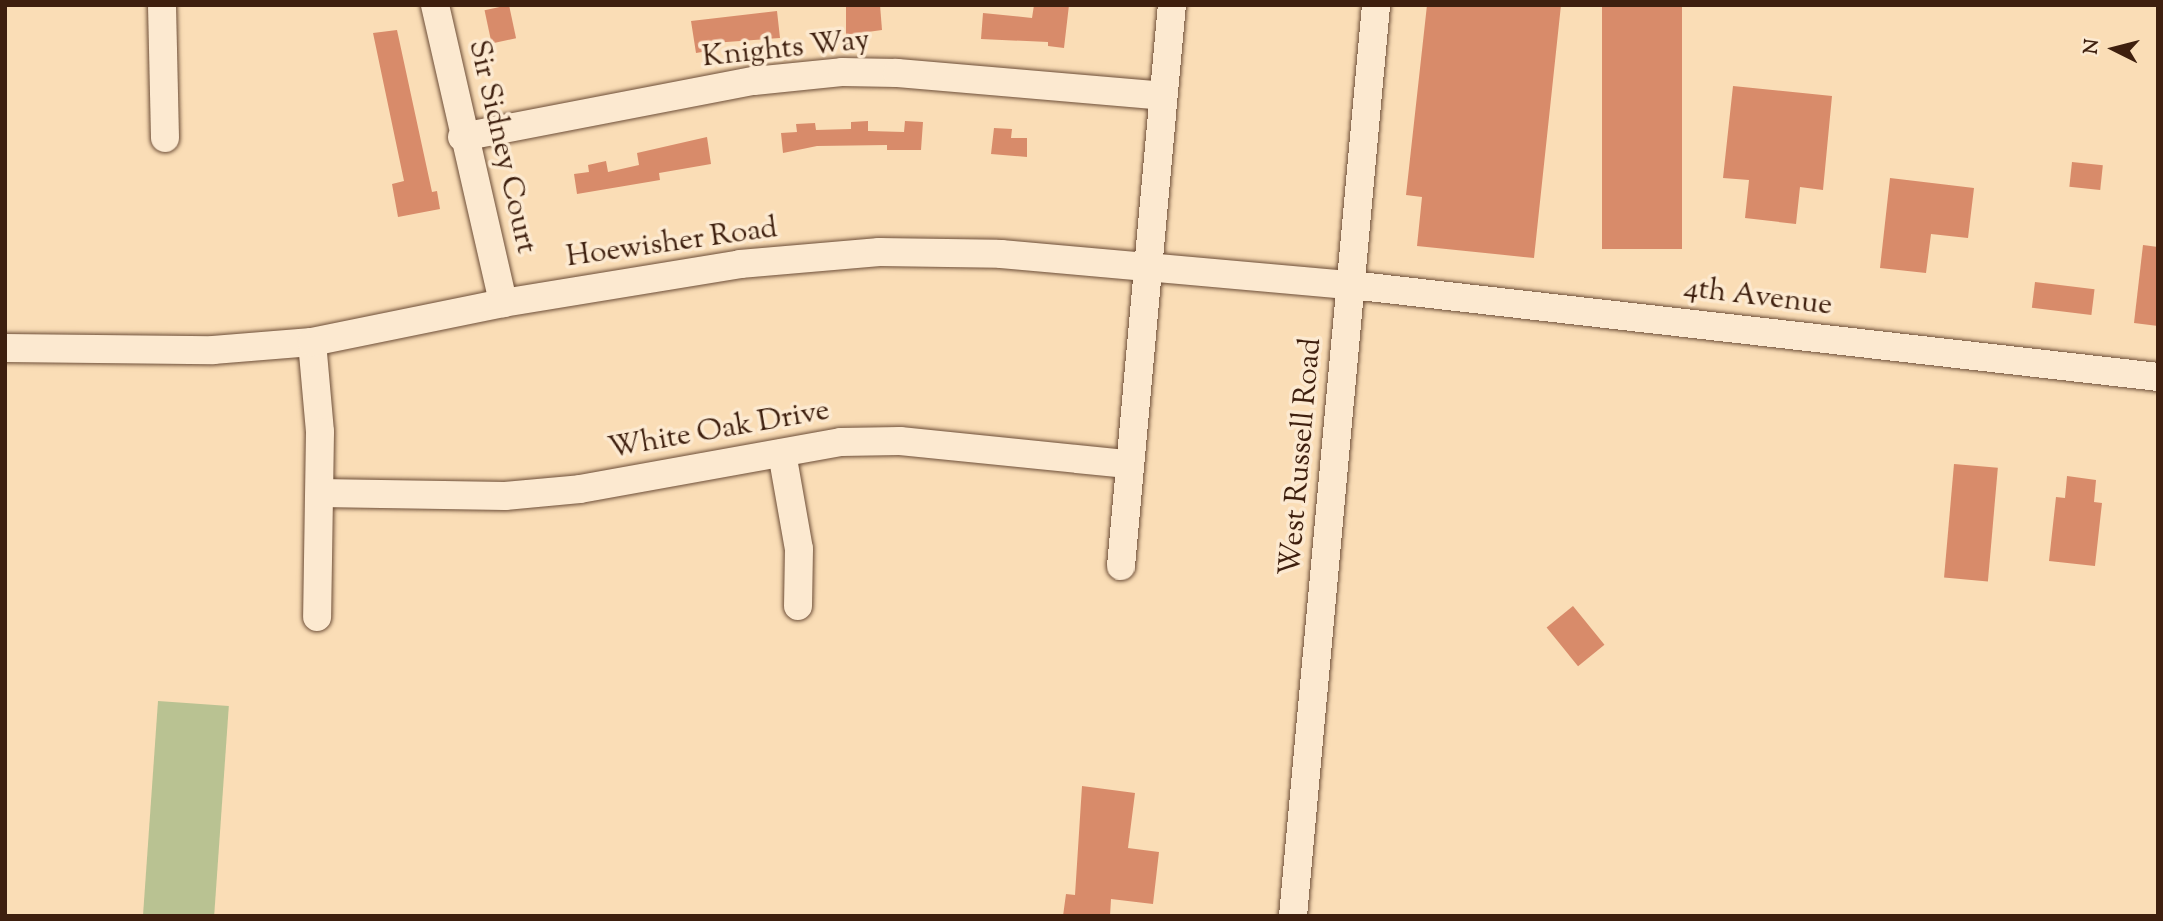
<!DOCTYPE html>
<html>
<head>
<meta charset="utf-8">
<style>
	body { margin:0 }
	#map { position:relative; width:2163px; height:921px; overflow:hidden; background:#faddb6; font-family:"Sorts Mill Goudy",serif }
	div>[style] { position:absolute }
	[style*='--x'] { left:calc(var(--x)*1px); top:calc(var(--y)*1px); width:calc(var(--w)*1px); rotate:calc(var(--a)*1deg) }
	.green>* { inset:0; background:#b9c292; transform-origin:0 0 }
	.building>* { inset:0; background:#d88b6a; transform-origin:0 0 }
	.roads { filter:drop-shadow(0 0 2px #6d4e38) drop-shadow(0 0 2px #6d4e38) }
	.minor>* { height:28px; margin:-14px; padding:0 14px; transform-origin:14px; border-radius:14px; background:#fce9d0 }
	span { translate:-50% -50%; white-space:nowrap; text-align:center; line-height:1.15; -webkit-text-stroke:7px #fce9d0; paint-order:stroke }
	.street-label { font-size:30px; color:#3e1f0e }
	.frame { position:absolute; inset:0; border:7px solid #3e1f0e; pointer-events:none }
	.north { position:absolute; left:2079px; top:14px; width:70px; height:70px; -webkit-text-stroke:5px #fce9d0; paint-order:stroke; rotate:276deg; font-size:19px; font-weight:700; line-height:28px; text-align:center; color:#3e1f0e }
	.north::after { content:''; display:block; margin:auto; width:24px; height:32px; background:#3e1f0e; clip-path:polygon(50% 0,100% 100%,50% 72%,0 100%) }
</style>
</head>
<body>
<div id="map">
	<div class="green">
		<div style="left:158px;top:701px;width:71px;height:216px;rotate:4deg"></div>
	</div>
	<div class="building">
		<div style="left:509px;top:5px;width:34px;height:25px;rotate:78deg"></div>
		<div style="clip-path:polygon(846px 5px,880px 5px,882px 30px,846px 35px)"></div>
		<div style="clip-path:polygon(1034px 5px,1069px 5px,1064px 48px,1048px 46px,1048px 42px,981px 39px,983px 13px,1032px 18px)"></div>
		<div style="clip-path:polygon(1427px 5px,1561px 5px,1534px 258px,1417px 246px,1422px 197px,1406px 195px)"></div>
		<div style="left:1602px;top:5px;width:80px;height:244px"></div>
		<div style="clip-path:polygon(777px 11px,780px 38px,713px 43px,714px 50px,696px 53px,691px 21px)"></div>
		<div style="clip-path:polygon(397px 30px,432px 192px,437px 191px,440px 209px,398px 217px,392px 184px,404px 181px,373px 33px)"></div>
		<div style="clip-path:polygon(1733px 86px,1832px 96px,1823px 190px,1800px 187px,1796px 224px,1745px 218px,1749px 180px,1723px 178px)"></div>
		<div style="clip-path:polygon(868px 121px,868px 131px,904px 132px,905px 121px,923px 122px,921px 150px,887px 150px,887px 145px,817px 146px,783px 153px,781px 133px,797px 132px,796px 124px,815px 123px,816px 130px,851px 129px,851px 122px)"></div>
		<div style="clip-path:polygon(994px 128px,1012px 129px,1011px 138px,1027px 138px,1027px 157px,991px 154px)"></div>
		<div style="clip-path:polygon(707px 137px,711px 164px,659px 173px,660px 180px,577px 194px,574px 174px,589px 172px,588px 165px,606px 161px,608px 172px,639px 165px,637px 153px)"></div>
		<div style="left:2072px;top:162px;width:31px;height:25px;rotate:6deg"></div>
		<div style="clip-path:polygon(1890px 178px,1974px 188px,1968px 238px,1931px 234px,1926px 273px,1880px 268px)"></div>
		<div style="clip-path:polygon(2143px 245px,2158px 247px,2158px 326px,2134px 323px)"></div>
		<div style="left:2035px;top:282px;width:60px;height:26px;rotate:7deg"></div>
		<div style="left:1954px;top:464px;width:44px;height:114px;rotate:5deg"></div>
		<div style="clip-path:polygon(2067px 476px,2096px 480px,2094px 502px,2102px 503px,2095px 566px,2049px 561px,2056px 497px,2065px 498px)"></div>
		<div style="left:1573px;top:606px;width:50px;height:34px;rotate:51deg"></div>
		<div style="clip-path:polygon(1082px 786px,1135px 793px,1128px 848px,1159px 852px,1153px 904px,1111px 899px,1110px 916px,1063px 916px,1066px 894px,1075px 895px)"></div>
	</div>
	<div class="roads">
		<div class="minor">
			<div style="--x:162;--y:5;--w:133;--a:88.7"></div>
			<div style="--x:435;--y:5;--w:306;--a:77.1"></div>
			<div style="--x:462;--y:137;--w:297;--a:-10.9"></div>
			<div style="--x:754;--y:81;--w:88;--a:-5.8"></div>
			<div style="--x:842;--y:72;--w:55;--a:1"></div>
			<div style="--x:897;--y:73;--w:267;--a:4.9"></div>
			<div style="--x:312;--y:342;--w:90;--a:84.9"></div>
			<div style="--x:320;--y:432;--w:185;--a:90.9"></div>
			<div style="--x:5;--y:348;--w:208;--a:0.6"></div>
			<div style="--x:213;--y:350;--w:99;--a:-4.6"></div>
			<div style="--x:312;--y:342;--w:195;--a:-11.5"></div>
			<div style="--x:503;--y:303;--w:240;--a:-9.3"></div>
			<div style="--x:740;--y:264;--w:140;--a:-4.9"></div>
			<div style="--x:879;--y:252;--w:122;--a:0.9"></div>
			<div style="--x:1001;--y:254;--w:351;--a:5.1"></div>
			<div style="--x:1351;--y:285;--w:812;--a:6.5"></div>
			<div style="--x:782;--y:453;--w:97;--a:80"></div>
			<div style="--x:799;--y:549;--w:57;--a:91"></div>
			<div style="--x:320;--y:493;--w:185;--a:0.9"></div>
			<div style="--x:505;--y:496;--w:75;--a:-5.3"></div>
			<div style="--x:580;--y:489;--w:265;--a:-10.2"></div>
			<div style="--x:841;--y:442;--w:59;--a:-1"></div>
			<div style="--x:900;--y:441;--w:229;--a:5.8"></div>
			<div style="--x:1121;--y:566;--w:563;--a:-84.81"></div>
			<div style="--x:1293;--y:916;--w:915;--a:-84.79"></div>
		</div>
	</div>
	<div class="street-label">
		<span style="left:786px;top:50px;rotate:-6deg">Knights Way</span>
		<span style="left:501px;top:147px;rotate:77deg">Sir Sidney Court</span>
		<span style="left:672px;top:244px;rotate:-8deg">Hoewisher Road</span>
		<span style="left:1758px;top:298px;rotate:7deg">4th Avenue</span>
		<span style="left:719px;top:431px;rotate:-10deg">White Oak Drive</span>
		<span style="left:1302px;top:457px;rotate:-85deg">West Russell Road</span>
	</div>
	<div class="frame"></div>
	<div class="north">N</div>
</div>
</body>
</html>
